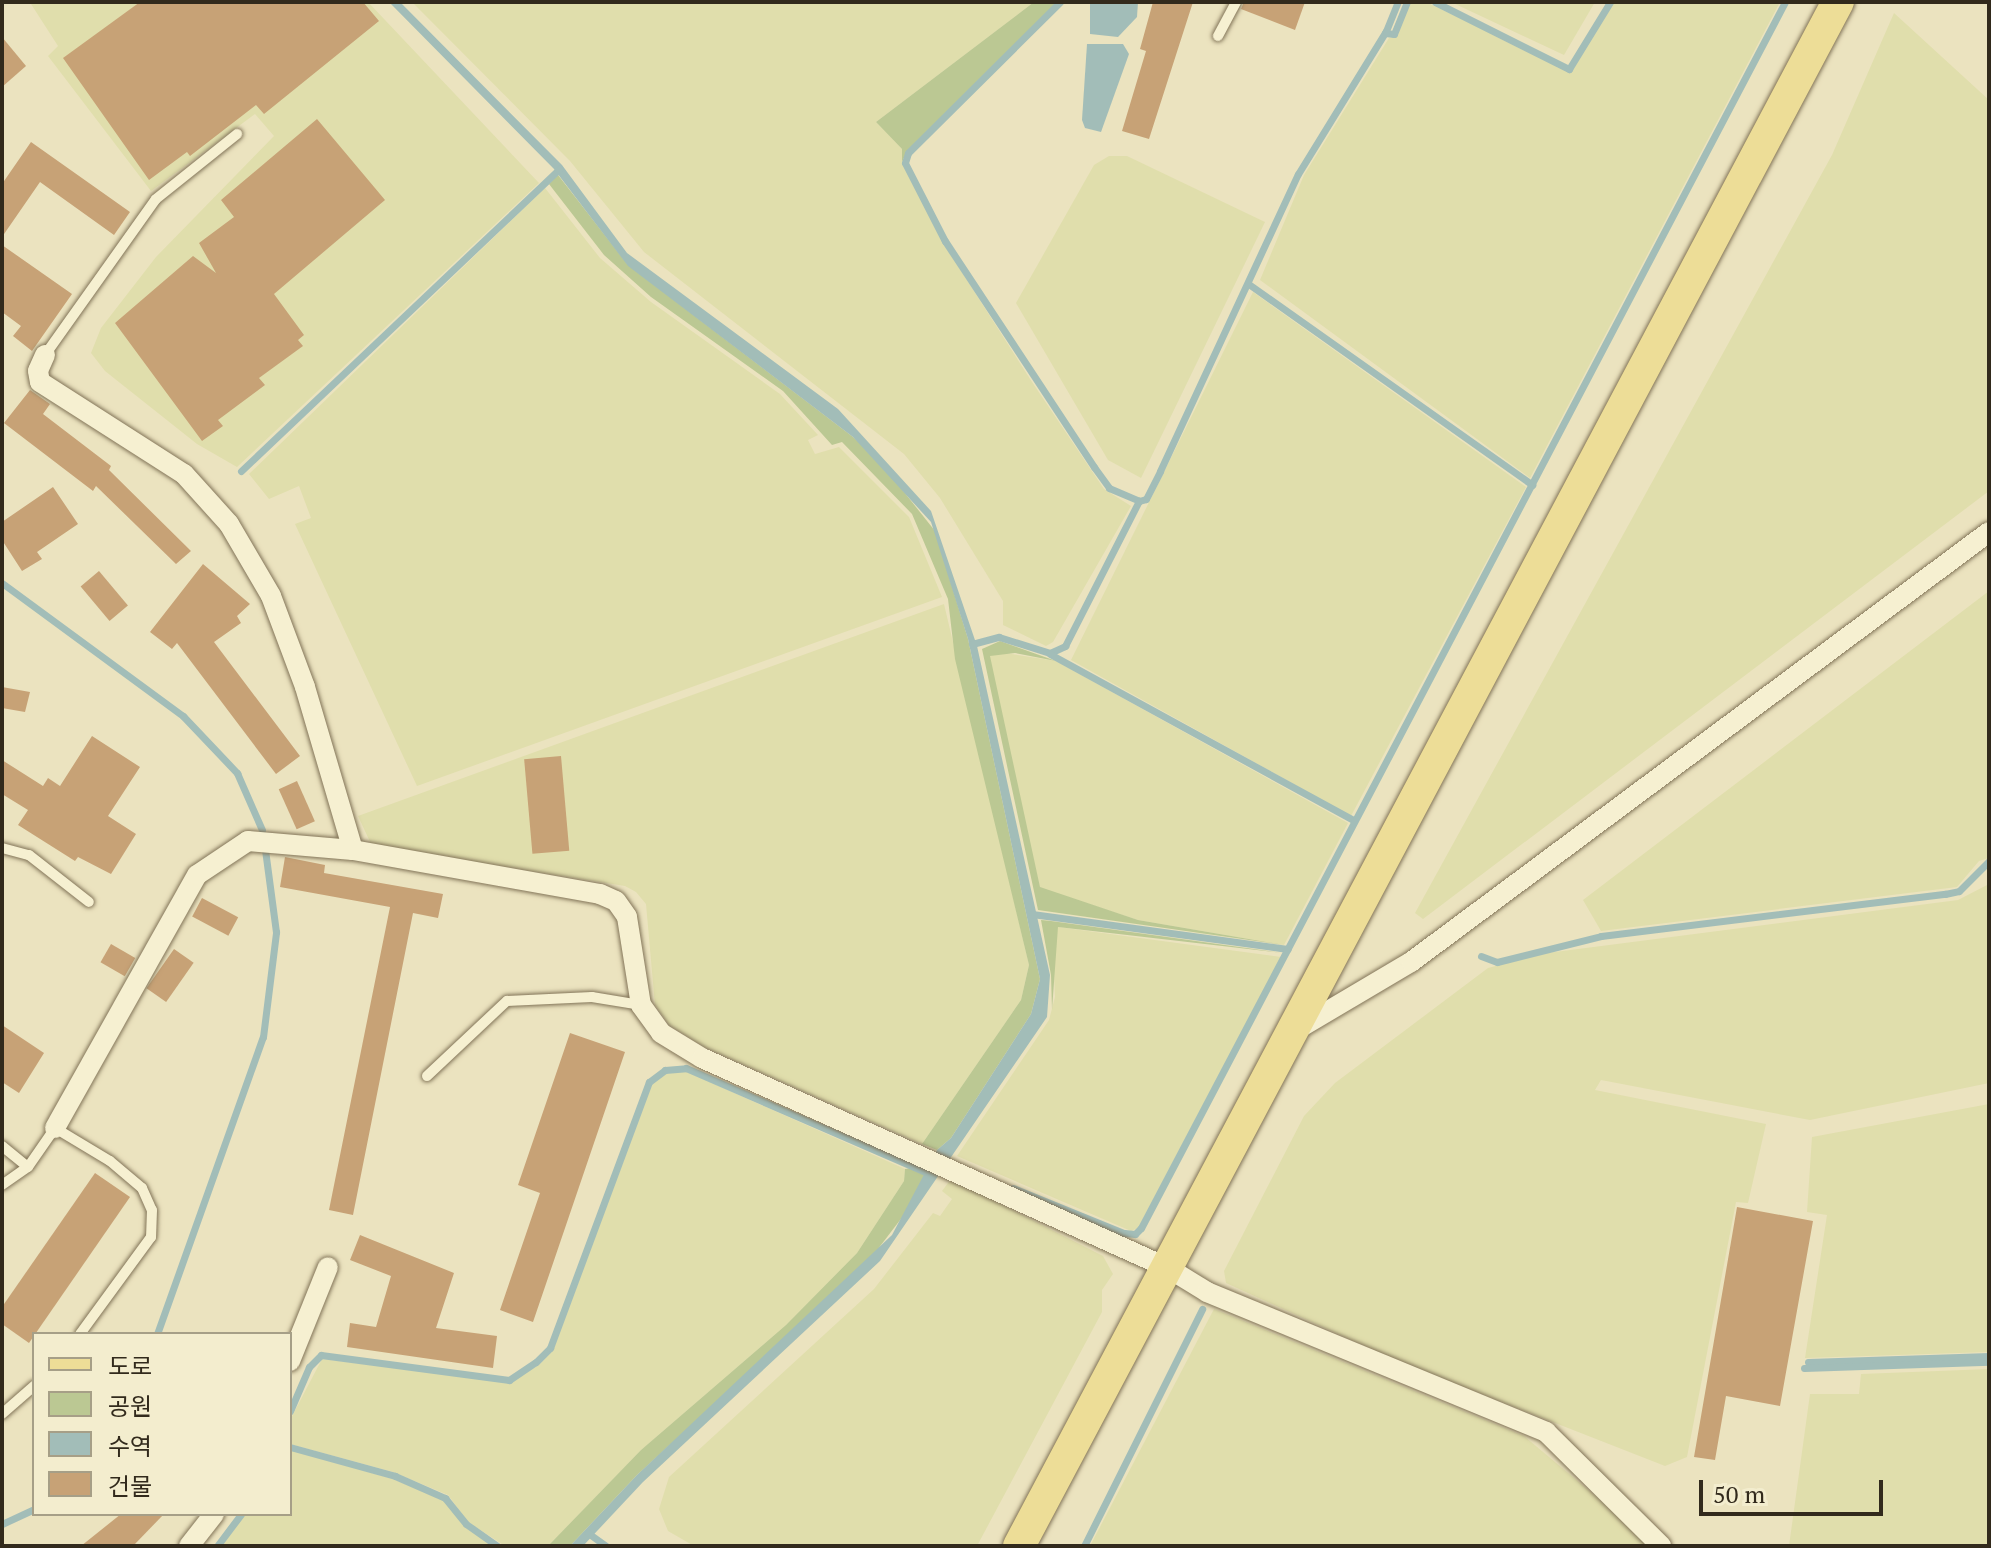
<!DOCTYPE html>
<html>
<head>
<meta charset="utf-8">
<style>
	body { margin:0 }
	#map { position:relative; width:1991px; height:1548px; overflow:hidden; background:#ebe3bf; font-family:"PT Serif","Noto Sans KR",serif }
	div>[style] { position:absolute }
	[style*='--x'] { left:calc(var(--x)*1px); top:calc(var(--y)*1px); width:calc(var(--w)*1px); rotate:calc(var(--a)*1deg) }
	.farmland>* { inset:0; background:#e0deac }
	.green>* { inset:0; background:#bbc893 }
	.water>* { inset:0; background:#a2bdb8 }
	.stream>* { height:7px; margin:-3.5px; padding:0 3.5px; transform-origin:3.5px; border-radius:3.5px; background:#a2bdb8 }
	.building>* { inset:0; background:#c7a276; transform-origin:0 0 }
	.roads { filter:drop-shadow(0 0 2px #827458) drop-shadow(0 0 2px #827458) }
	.lane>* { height:10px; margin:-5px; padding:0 5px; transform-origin:5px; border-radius:5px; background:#f6f0d1 }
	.street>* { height:20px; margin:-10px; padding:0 10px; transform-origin:10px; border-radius:10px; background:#f6f0d1 }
	.primary>* { height:32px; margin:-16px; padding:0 16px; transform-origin:16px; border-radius:16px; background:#eddd97 }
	span { translate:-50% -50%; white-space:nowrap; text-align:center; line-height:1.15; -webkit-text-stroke:6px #f3edce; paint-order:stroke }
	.frame { position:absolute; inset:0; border:4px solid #322a1c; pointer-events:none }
	.legend { position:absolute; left:32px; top:1332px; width:260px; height:184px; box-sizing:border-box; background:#f3edce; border:2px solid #a69f87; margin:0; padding:10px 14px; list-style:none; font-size:24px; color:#322a1c }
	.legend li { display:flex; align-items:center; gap:16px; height:40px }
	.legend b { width:40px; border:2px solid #a69f87 }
	.scale { position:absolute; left:1699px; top:1480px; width:184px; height:36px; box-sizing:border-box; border:4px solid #322a1c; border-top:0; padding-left:10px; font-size:24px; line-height:28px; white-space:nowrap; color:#322a1c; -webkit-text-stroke:6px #f3edce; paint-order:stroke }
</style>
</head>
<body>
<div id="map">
	<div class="farmland">
		<div style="clip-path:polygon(368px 2px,539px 183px,237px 467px,197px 444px,105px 371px,91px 353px,101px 328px,156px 257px,274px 136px,255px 114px,151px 191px,48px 56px,58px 46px,31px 4px)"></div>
		<div style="clip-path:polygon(412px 2px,1034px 2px,876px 122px,902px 149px,902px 162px,942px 241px,1032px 382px,1104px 489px,1131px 506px,1053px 642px,1046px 646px,1003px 625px,1003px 601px,940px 498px,904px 454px,644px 252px,570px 161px)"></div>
		<div style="clip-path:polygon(1410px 2px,1426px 2px,1571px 72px,1614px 2px,1780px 2px,1530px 478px,1260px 280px,1304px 175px,1389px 38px,1395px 36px)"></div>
		<div style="clip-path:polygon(1451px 2px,1595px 2px,1564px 55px)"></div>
		<div style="clip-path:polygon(1894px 13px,1989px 100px,1989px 491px,1423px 919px,1415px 913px,1832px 155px)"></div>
		<div style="clip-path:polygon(1109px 156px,1127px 156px,1265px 222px,1141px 478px,1108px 460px,1016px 303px,1094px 165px)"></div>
		<div style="clip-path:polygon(545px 188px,600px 258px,651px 302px,780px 394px,818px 435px,808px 440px,815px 454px,839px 447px,909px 517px,942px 597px,417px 786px,295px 524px,311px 518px,299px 486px,269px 499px,249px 474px)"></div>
		<div style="clip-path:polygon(1253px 292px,1526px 487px,1351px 816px,1071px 660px)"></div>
		<div style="clip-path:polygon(1989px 591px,1989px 858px,1979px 861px,1957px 887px,1601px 931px,1583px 900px)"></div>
		<div style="clip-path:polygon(944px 604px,1029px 965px,1021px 1000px,922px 1144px,704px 1047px,669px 1025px,655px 1005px,646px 904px,636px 892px,625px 886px,372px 846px,358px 816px)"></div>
		<div style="clip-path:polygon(999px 652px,1056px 661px,1348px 823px,1284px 945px,1138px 920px,1040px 888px,989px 665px,990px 655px)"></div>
		<div style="clip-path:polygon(1989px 884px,1989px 1083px,1810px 1120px,1601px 1080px,1595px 1090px,1766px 1124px,1748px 1203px,1736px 1202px,1687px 1457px,1665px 1466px,1402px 1363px,1226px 1283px,1224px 1271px,1304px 1116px,1335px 1083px,1488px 968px,1547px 953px,1958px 900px)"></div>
		<div style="clip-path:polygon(1058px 927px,1281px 957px,1138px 1228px,1131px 1231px,957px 1156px,1049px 1020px,1055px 997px,1053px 948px)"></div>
		<div style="clip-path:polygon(685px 1071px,905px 1169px,904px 1181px,857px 1253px,786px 1325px,641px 1450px,548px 1546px,505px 1546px,468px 1522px,448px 1495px,393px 1472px,290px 1444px,290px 1420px,322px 1359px,509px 1382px,539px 1365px,553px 1350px,652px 1084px,665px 1074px)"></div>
		<div style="clip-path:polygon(1989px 1104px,1989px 1352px,1805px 1358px,1827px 1215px,1807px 1212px,1812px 1137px)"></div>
		<div style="clip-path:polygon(951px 1179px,1103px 1256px,1113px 1274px,1102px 1290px,1102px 1312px,977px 1546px,694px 1546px,668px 1531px,659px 1509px,669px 1477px,874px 1289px,933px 1213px,940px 1216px,952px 1199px,942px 1191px)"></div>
		<div style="clip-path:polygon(1214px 1309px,1524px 1436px,1655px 1546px,1090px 1546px)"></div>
		<div style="clip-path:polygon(1989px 1369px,1989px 1546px,1789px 1546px,1810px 1394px,1859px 1394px,1861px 1374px)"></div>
		<div style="clip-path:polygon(290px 1450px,393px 1479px,445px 1501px,464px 1526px,492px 1546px,222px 1546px,245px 1514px,290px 1514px)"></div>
	</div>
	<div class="green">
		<div style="clip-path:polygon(1034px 2px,1057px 2px,907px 151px,902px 162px,902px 149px,876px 122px)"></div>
		<div style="clip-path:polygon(558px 175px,628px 265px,853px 437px,877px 458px,935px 531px,968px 639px,1040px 979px,1031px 1014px,951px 1138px,937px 1150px,922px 1144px,1021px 1000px,1029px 965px,955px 659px,948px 599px,912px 514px,842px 442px,832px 445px,783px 391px,651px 297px,604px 255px,549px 184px)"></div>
		<div style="clip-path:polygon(1000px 641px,1056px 661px,1015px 653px,990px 656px,1040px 887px,1138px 920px,1284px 945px,1038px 910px,982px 649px)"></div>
		<div style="clip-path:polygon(1041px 920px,1051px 921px,1283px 953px,1058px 927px,1052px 1010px,1051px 975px)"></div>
		<div style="clip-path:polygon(913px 1168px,925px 1174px,910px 1207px,868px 1262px,637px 1475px,570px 1546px,548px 1546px,641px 1450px,786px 1325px,857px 1253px,904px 1181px,905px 1169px)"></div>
	</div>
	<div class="water">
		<div style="clip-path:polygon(389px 2px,400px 2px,562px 165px,627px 253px,838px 409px,931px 511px,977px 646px,1050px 975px,1047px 1017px,880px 1261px,643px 1482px,583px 1546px,570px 1546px,637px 1475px,892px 1235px,937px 1150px,951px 1138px,1031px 1014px,1040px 979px,968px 639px,931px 522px,853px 437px,628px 266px,554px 169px)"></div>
		<div style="clip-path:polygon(1090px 2px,1138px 2px,1137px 17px,1118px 37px,1090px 34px)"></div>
		<div style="clip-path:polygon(1087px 44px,1123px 44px,1129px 54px,1101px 132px,1085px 128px,1082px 120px)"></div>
	</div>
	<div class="stream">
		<div style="--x:1060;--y:2;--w:214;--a:135.2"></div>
		<div style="--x:908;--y:153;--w:10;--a:107"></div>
		<div style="--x:905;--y:163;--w:88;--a:62.9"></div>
		<div style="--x:945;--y:241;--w:271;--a:56.6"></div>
		<div style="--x:1094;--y:467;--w:26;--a:54"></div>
		<div style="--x:1109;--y:488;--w:33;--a:23"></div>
		<div style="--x:1435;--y:2;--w:150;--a:26.6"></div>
		<div style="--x:1569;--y:69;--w:79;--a:-58.5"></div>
		<div style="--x:1385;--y:33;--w:9;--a:6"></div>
		<div style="--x:1394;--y:34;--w:35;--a:-68"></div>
		<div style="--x:1250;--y:285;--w:346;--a:35.3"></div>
		<div style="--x:241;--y:471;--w:439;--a:-43.5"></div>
		<div style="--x:2;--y:583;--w:225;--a:36.3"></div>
		<div style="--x:183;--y:716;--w:79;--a:46.5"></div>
		<div style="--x:237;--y:773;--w:62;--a:66.3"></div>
		<div style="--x:972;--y:644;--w:28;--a:-15"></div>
		<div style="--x:999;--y:637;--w:53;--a:17.4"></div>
		<div style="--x:1050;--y:653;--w:17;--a:-25"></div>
		<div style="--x:1065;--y:646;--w:163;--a:-63"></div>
		<div style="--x:1139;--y:501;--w:7;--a:-16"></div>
		<div style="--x:1146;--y:499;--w:31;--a:-63"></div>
		<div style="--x:1160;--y:471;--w:327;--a:-65.1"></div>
		<div style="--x:1298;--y:174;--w:168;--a:-58.4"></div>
		<div style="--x:1386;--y:31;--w:31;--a:-68"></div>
		<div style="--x:1050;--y:654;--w:345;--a:28.7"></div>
		<div style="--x:1032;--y:914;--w:258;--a:7.8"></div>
		<div style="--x:1481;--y:956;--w:17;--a:21"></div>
		<div style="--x:1497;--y:962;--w:107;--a:-14"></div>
		<div style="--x:1601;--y:936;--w:347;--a:-7"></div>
		<div style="--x:1945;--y:894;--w:14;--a:-12"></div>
		<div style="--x:1959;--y:891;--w:42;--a:-45"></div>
		<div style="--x:1013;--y:1188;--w:120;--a:22.1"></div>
		<div style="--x:1124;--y:1233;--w:11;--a:5"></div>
		<div style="--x:1135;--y:1234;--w:8;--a:-45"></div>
		<div style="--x:1141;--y:1228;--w:1385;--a:-62.29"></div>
		<div style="--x:157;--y:1334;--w:315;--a:-70.4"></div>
		<div style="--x:263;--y:1037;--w:106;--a:-82.9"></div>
		<div style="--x:276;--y:932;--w:83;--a:-97.6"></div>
		<div style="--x:1808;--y:1362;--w:181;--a:-1.9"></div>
		<div style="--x:1804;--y:1368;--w:185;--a:-1.9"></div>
		<div style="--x:290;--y:1411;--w:48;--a:-66.6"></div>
		<div style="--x:309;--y:1367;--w:17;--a:-45"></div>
		<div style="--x:321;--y:1355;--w:190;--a:7.6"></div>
		<div style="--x:509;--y:1380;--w:32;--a:-34"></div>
		<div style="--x:536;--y:1362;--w:20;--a:-45"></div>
		<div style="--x:550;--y:1348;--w:284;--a:-69.6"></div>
		<div style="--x:649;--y:1082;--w:20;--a:-37"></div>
		<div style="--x:665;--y:1070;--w:21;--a:-5"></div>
		<div style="--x:686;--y:1068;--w:268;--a:23.5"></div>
		<div style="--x:290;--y:1447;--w:109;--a:15.4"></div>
		<div style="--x:395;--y:1476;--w:55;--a:23.7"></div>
		<div style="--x:445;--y:1498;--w:33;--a:51"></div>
		<div style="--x:466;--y:1524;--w:38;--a:35"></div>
		<div style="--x:2;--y:1524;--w:35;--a:-25"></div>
		<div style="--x:588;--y:1533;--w:22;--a:36"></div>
		<div style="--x:217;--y:1546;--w:40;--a:-53"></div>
		<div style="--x:1084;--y:1546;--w:265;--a:-63.5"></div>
	</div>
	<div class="building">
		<div style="clip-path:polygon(140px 2px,363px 2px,379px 21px,264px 114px,256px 105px,190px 156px,187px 152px,149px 180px,63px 58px)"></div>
		<div style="clip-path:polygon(1153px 2px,1193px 2px,1149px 139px,1122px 131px,1146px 51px,1140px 49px)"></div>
		<div style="clip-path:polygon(1244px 2px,1305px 2px,1295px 30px,1241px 9px)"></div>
		<div style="clip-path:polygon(2px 37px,26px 66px,2px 87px)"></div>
		<div style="clip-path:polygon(317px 119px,385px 200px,274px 294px,304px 335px,298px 340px,303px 346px,259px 378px,265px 385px,218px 420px,223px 426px,202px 441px,115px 323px,193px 256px,216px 273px,199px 243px,234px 217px,221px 200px)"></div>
		<div style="clip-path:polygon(31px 142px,130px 212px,114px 235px,40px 182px,2px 237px,2px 184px)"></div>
		<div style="clip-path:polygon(2px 245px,72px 294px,32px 351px,13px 336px,21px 326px,2px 312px)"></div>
		<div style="clip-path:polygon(30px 390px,50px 404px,43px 414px,111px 466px,109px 470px,191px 551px,176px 564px,96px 486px,93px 491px,4px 423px)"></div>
		<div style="clip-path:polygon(53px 487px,78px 524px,37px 552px,42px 559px,22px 571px,2px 540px,2px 522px)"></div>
		<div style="clip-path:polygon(203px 564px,250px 604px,237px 616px,241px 623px,214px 642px,300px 756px,276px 774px,177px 643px,172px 649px,150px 632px)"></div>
		<div style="left:99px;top:571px;width:45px;height:24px;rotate:50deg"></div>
		<div style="clip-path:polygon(2px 687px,30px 692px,25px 712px,2px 708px)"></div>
		<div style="clip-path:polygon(92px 736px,140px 767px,108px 816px,136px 834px,111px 874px,78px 857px,75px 861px,18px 825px,28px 810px,2px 794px,2px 760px,43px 786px,48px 778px,60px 786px)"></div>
		<div style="left:561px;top:756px;width:95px;height:37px;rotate:85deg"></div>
		<div style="left:297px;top:781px;width:44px;height:20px;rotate:66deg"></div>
		<div style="clip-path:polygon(285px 857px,325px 865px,324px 873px,443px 894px,438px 918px,413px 913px,353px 1215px,329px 1210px,390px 907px,280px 887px)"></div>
		<div style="left:202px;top:898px;width:41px;height:21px;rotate:28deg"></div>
		<div style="left:111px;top:944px;width:28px;height:21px;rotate:30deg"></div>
		<div style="left:174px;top:949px;width:24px;height:48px;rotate:35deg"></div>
		<div style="clip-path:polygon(2px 1025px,44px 1053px,19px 1093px,2px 1082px)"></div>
		<div style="clip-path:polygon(570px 1033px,625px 1052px,533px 1322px,500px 1310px,540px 1193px,518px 1185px)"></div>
		<div style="clip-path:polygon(95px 1173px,130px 1197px,29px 1343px,2px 1324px,2px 1307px)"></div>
		<div style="clip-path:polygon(1737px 1207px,1813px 1221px,1780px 1406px,1726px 1396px,1715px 1460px,1694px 1457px)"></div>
		<div style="clip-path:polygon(360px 1235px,454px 1273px,436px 1328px,497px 1336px,493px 1368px,347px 1347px,350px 1323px,376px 1327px,391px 1276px,350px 1260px)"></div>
		<div style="clip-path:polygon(121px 1514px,164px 1514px,133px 1546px,81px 1546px)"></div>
	</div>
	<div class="roads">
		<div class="lane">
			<div style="--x:1218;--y:36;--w:38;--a:-62"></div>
			<div style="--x:45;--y:355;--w:191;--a:-54.6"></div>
			<div style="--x:156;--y:199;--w:104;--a:-38.7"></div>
			<div style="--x:2;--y:848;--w:28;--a:15"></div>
			<div style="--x:29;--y:855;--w:76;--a:38.1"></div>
			<div style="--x:427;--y:1076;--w:110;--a:-43.2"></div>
			<div style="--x:507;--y:1001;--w:85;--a:-2.7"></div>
			<div style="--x:592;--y:997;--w:50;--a:9.3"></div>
			<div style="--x:2;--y:1146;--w:33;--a:39"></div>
			<div style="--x:2;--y:1185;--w:32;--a:-35"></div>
			<div style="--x:28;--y:1167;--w:47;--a:-55.3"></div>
			<div style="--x:55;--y:1128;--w:64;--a:31"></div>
			<div style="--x:110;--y:1161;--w:42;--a:40.2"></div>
			<div style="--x:142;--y:1188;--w:24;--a:66"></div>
			<div style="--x:152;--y:1210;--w:27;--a:92"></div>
			<div style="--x:151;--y:1237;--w:120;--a:126.2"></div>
			<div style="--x:2;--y:1414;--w:43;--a:-41.2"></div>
		</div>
		<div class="street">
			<div style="--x:45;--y:355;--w:17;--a:114"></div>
			<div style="--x:38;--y:371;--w:11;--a:80"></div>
			<div style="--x:40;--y:382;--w:171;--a:32.6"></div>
			<div style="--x:184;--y:474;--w:67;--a:48"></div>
			<div style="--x:229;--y:524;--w:83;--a:59.7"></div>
			<div style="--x:271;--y:596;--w:97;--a:69.5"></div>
			<div style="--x:305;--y:687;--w:170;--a:73.6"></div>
			<div style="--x:1296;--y:1030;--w:134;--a:-30.6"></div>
			<div style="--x:1411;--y:962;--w:720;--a:-36.65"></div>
			<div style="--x:55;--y:1128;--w:290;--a:-60.7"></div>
			<div style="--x:197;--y:875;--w:61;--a:-33.7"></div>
			<div style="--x:248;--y:841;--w:105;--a:4.9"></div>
			<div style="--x:353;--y:850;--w:251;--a:10.1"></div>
			<div style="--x:600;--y:894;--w:17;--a:24"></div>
			<div style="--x:616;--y:901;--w:19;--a:55"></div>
			<div style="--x:627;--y:917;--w:89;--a:81"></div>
			<div style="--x:641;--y:1005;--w:34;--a:54"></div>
			<div style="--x:661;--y:1033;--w:48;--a:31.4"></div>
			<div style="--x:702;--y:1058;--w:511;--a:24.26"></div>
			<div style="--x:1168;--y:1268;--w:46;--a:31.6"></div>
			<div style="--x:1207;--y:1292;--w:367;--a:22.4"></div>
			<div style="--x:1546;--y:1432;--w:162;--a:44.7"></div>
			<div style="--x:290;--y:1361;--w:101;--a:-68"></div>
			<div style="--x:189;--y:1546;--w:41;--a:-52"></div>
		</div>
		<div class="primary">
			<div style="--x:1019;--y:1546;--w:1748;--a:-62.06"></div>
		</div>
	</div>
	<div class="frame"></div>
	<ul class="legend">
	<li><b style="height:10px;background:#eddd97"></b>도로</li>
	<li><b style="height:22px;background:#bbc893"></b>공원</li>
	<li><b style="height:22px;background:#a2bdb8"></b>수역</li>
	<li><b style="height:22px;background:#c7a276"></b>건물</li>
	</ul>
	<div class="scale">50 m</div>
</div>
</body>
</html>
